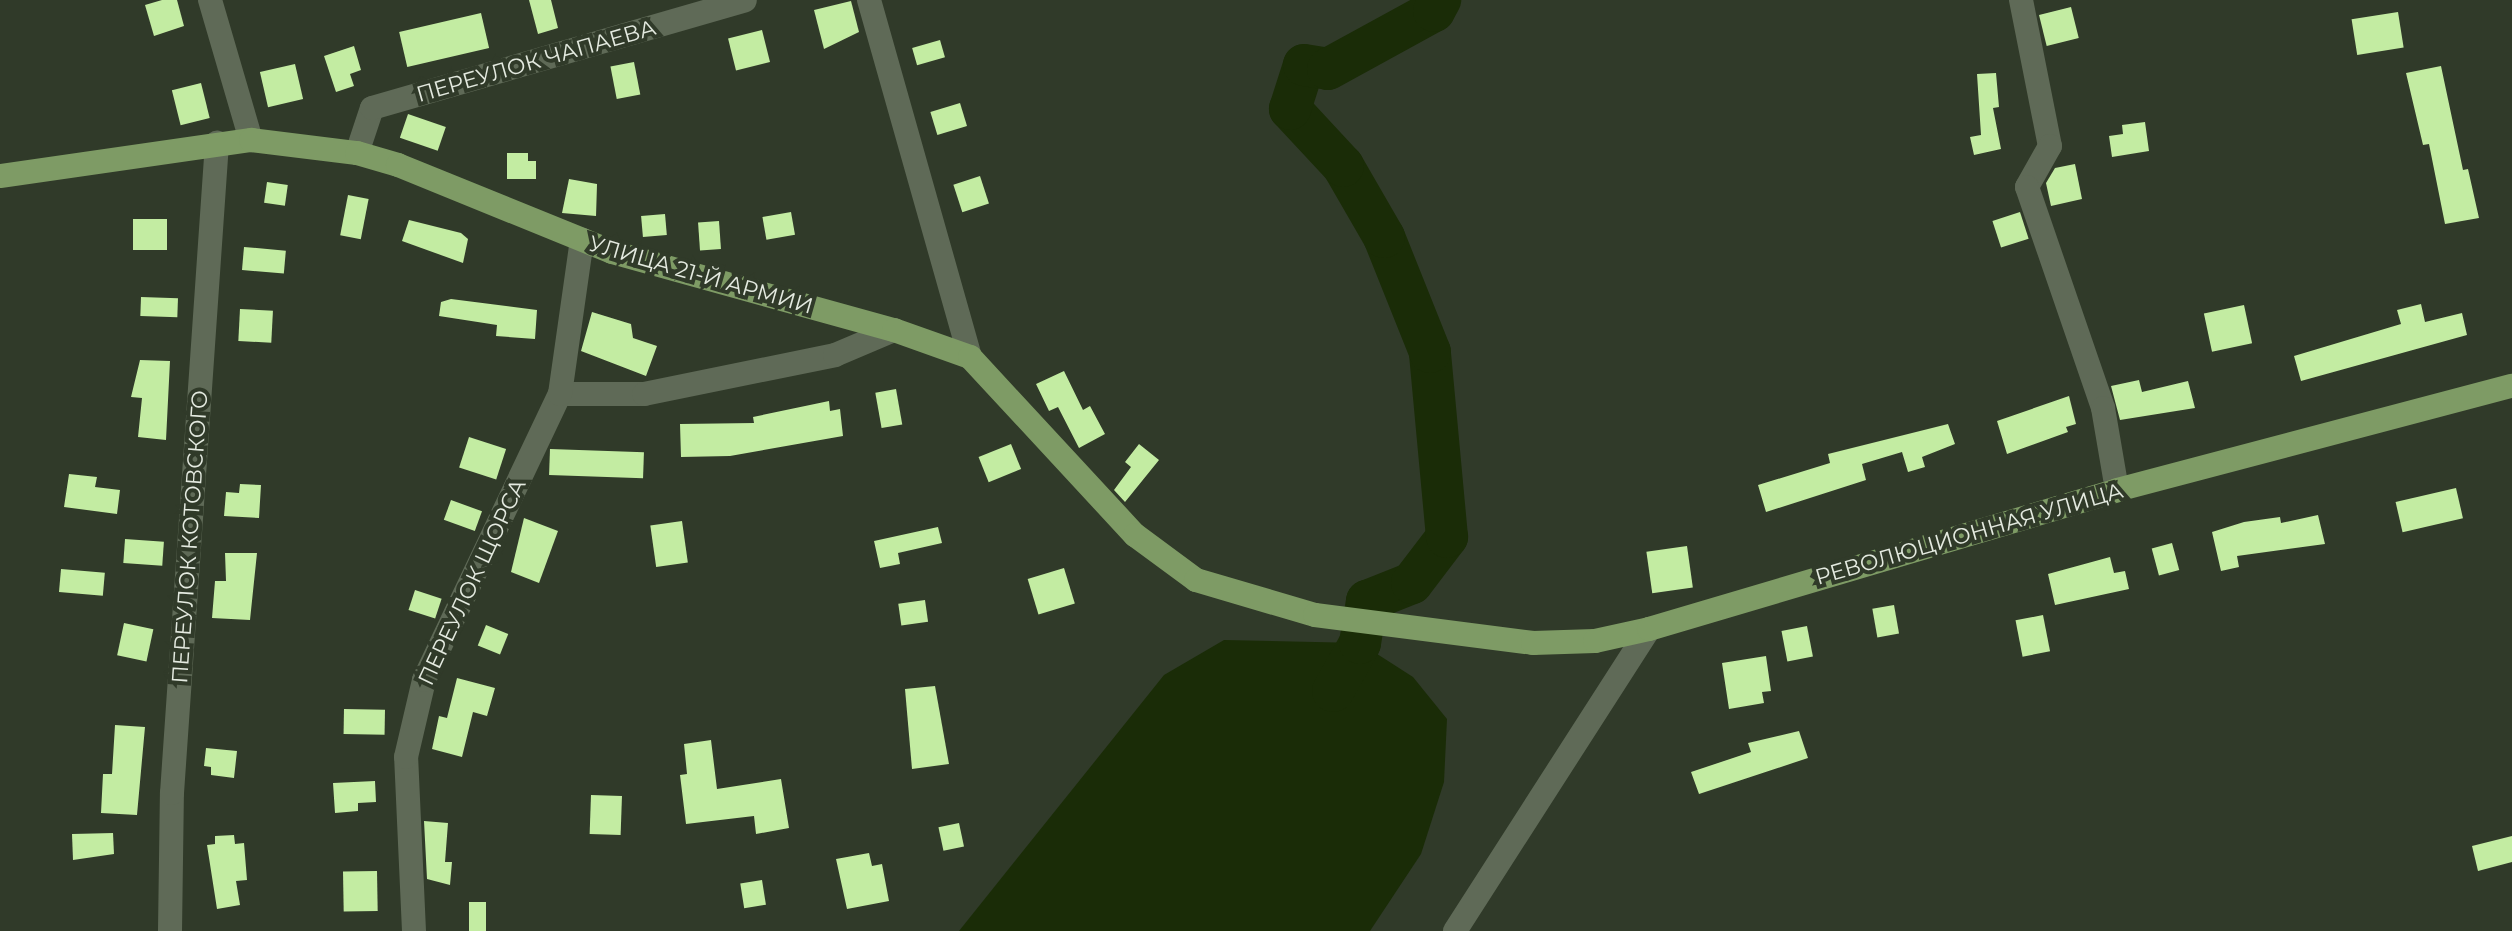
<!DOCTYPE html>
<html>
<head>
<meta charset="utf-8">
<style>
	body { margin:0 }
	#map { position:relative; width:2512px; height:931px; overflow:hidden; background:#303a29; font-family:Montserrat,sans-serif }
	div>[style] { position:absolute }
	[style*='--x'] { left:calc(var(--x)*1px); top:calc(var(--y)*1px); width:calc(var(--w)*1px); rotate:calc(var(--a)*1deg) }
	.water>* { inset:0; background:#1a2c07 }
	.river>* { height:42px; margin:-21px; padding:0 21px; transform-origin:21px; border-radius:21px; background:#1a2c07 }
	.building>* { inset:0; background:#c3eca2; transform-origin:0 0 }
	.minor>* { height:24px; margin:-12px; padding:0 12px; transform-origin:12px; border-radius:12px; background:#5f6a57 }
	.major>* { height:24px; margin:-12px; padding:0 12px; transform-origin:12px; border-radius:12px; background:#7e9b65 }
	span { translate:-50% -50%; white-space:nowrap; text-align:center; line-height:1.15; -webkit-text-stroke:8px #303a29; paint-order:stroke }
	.street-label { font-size:22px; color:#e4eae0 }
</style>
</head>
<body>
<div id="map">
	<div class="water">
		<div style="clip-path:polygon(1224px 640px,1360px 643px,1413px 677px,1447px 719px,1444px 782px,1421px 854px,1370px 931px,959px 931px,1164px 675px)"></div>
	</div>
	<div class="river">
		<div style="--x:1333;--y:691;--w:55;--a:-60.6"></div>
		<div style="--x:1360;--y:643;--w:43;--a:-80.5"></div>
		<div style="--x:1367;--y:601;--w:48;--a:-21.8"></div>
		<div style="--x:1412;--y:583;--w:58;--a:-52.7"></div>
		<div style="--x:1447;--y:537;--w:186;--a:-95.3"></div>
		<div style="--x:1430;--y:352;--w:124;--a:-111.8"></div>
		<div style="--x:1384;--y:237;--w:82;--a:-120"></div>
		<div style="--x:1343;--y:166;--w:78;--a:-132.9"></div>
		<div style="--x:1290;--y:109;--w:46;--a:-72.3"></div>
		<div style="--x:1304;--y:65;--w:24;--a:9"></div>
		<div style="--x:1328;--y:69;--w:121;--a:-28.7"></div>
		<div style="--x:1434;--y:11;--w:13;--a:-61"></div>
	</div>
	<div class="building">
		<div style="clip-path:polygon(162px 0,177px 0,184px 26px,154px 36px,145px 5px)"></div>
		<div style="clip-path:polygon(529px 0,551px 0,558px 28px,538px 34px)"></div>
		<div style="clip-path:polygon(851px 1px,859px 32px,824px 49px,814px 10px)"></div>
		<div style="left:2071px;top:7px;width:32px;height:33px;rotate:76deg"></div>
		<div style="left:2398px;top:12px;width:36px;height:47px;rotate:81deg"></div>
		<div style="left:481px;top:13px;width:36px;height:84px;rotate:77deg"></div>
		<div style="left:762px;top:30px;width:33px;height:35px;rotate:76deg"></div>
		<div style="left:940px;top:40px;width:18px;height:29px;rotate:74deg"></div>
		<div style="clip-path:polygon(354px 46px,361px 70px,350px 74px,354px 86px,336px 92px,324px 56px)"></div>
		<div style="left:634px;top:62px;width:33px;height:24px;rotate:79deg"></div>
		<div style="left:295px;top:64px;width:36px;height:36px;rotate:77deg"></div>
		<div style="clip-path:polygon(2441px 66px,2463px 170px,2468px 169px,2479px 218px,2445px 224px,2429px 144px,2423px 145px,2406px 73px)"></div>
		<div style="clip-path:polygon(1996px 73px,1999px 107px,1993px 108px,2001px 149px,1974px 155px,1970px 137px,1981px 135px,1977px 74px)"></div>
		<div style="left:201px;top:83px;width:36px;height:30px;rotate:76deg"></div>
		<div style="left:960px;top:103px;width:24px;height:31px;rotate:73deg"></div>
		<div style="left:408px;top:114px;width:40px;height:25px;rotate:19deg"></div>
		<div style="clip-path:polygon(2145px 122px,2149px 151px,2112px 157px,2109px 136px,2123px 134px,2122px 125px)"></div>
		<div style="clip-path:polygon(507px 153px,528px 153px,528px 161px,536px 161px,536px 179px,507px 179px)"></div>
		<div style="clip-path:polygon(2075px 164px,2082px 199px,2051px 206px,2046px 183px,2055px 168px)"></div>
		<div style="left:980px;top:176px;width:29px;height:28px;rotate:72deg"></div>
		<div style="clip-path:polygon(569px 179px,597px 184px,596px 216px,562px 213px)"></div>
		<div style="left:267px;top:182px;width:21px;height:21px;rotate:8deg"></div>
		<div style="left:348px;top:195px;width:21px;height:41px;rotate:11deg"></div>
		<div style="left:791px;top:212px;width:23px;height:29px;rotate:80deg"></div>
		<div style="left:2020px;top:212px;width:28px;height:29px;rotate:72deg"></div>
		<div style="left:665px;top:214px;width:21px;height:24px;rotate:85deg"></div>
		<div style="left:167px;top:219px;width:31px;height:34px;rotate:90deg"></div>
		<div style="clip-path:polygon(409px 220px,461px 233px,468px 239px,463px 263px,402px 241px)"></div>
		<div style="left:719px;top:221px;width:28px;height:21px;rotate:86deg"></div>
		<div style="left:244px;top:247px;width:42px;height:23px;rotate:5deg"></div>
		<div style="left:141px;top:297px;width:37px;height:19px;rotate:2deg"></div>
		<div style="clip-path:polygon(451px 299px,537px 310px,535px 339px,496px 336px,497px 325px,439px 316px,441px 302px)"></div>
		<div style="clip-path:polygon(2421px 304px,2425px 322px,2462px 313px,2467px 335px,2301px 381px,2294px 356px,2401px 324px,2397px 310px)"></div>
		<div style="left:2244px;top:305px;width:39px;height:41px;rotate:78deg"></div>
		<div style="left:240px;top:309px;width:33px;height:32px;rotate:3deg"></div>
		<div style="clip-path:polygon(592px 312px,631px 324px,633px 338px,657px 346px,646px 376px,581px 351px)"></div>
		<div style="clip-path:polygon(140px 360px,170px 361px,166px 440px,138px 437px,142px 398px,131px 397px)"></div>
		<div style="clip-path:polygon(1064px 371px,1083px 410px,1090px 406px,1105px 434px,1079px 448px,1058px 407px,1049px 411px,1036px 384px)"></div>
		<div style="clip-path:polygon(2139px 380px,2142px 392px,2188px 381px,2195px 408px,2120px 420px,2111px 386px)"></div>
		<div style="left:896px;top:389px;width:36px;height:21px;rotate:80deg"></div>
		<div style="clip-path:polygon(2069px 396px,2076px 424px,2066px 427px,2068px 432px,2007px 454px,1997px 421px)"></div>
		<div style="clip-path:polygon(829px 401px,830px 411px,840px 409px,843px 436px,730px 456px,681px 457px,680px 424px,754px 423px,753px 417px)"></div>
		<div style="clip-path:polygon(1948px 424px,1955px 444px,1922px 457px,1925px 467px,1908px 472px,1902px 452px,1862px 464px,1866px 480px,1766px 512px,1758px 485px,1830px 463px,1828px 454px)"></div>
		<div style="left:469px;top:437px;width:39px;height:32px;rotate:18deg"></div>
		<div style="left:1011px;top:444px;width:27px;height:35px;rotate:68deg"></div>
		<div style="clip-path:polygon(1139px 444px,1159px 460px,1125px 502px,1114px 490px,1131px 467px,1125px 462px)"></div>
		<div style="left:550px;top:449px;width:94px;height:26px;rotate:2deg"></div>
		<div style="clip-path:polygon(69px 474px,97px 477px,95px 487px,120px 490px,117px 514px,64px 507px)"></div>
		<div style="clip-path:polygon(240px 484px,261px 485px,259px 518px,224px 516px,226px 492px,239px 493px)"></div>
		<div style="left:2456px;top:488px;width:31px;height:62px;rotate:77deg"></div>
		<div style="left:451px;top:500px;width:33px;height:21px;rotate:20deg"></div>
		<div style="clip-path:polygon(2318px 515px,2325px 544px,2237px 556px,2239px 567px,2221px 571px,2212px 532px,2244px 522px,2280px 517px,2281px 523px)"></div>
		<div style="clip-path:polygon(524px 518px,558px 531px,539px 583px,511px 572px)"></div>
		<div style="left:682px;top:521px;width:42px;height:32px;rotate:82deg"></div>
		<div style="clip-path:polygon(938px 527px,942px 543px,898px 553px,900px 564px,880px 568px,874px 541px)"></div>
		<div style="left:125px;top:539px;width:39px;height:24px;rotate:4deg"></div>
		<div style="left:2172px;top:543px;width:28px;height:21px;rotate:75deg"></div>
		<div style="left:1687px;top:546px;width:42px;height:41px;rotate:82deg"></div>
		<div style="clip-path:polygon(225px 553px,257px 553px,250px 620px,212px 618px,215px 581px,226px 581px)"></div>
		<div style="clip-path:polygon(2110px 557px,2114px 573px,2125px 571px,2129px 589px,2055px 605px,2048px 574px)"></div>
		<div style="left:1064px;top:568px;width:37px;height:38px;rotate:73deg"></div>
		<div style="left:61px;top:569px;width:44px;height:23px;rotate:5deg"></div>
		<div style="left:415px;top:590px;width:28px;height:21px;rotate:18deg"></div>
		<div style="left:925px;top:600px;width:22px;height:27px;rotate:82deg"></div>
		<div style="left:1894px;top:605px;width:29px;height:22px;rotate:80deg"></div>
		<div style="left:2043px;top:615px;width:37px;height:28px;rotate:79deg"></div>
		<div style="left:124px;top:623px;width:30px;height:33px;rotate:12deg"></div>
		<div style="left:486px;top:625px;width:24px;height:22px;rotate:22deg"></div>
		<div style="left:1807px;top:626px;width:31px;height:26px;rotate:79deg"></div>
		<div style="clip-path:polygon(1766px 656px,1771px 691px,1762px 692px,1764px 703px,1729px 709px,1722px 663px)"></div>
		<div style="clip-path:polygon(457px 678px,495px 688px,487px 716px,473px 712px,462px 757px,432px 749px,439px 716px,447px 718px)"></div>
		<div style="clip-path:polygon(935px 686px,949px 764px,912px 769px,905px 689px)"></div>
		<div style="left:344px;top:709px;width:41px;height:25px;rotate:1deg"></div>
		<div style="clip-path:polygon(115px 725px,145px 727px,137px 815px,101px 813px,103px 774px,112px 774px)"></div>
		<div style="clip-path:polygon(1799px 731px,1808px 758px,1699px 794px,1691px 772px,1751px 752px,1748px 743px)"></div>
		<div style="clip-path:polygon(711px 740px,717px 789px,781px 779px,789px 828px,756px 834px,754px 816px,686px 824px,680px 775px,687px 774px,684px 744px)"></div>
		<div style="clip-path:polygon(206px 748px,237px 751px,234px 778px,211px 775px,211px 767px,204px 766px)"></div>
		<div style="clip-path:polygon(375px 781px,376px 802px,358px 803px,358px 811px,335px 813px,333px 783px)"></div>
		<div style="left:591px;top:795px;width:31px;height:39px;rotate:2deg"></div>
		<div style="clip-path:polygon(424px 821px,448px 823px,445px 862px,452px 862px,450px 885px,427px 879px)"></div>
		<div style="left:959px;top:823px;width:24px;height:21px;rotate:78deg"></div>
		<div style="clip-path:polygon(113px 833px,114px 854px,73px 860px,72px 834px)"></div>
		<div style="clip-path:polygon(234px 835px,235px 844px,244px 843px,247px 880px,236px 881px,240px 905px,217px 909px,207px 845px,215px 844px,215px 836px)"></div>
		<div style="clip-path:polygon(2512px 836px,2512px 862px,2478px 871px,2472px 846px)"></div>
		<div style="clip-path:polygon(869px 853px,872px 866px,882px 864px,889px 901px,847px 909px,836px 859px)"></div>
		<div style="left:377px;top:871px;width:40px;height:34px;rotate:89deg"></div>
		<div style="left:762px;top:880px;width:25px;height:22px;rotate:81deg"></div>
		<div style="left:469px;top:902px;width:17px;height:29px"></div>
	</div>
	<div class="minor">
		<div style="--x:210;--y:0;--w:146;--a:73.7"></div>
		<div style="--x:869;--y:0;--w:371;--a:74.2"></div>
		<div style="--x:2021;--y:0;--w:149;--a:78.8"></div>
		<div style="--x:2050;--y:146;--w:47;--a:119.3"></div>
		<div style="--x:2027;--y:187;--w:234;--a:71"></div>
		<div style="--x:2103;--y:408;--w:83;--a:80.3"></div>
		<div style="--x:357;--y:153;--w:47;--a:-71.6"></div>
		<div style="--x:372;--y:108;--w:388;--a:-16.1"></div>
		<div style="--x:560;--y:394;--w:84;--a:0"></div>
		<div style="--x:644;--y:394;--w:195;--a:-11.5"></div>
		<div style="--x:835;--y:355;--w:64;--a:-23"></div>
		<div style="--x:170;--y:931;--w:138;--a:-89.2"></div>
		<div style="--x:172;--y:793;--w:652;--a:-86.04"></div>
		<div style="--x:414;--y:931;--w:174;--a:-92.6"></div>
		<div style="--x:406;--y:757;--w:79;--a:-76.8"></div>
		<div style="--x:424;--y:680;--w:317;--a:-64.6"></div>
		<div style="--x:560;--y:394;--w:156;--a:-81.9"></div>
		<div style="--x:1455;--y:931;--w:359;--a:-57.3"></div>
	</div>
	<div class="major">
		<div style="--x:0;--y:176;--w:254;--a:-8.2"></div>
		<div style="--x:251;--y:140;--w:107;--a:7"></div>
		<div style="--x:357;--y:153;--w:43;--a:16.3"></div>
		<div style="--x:398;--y:165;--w:231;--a:22.1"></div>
		<div style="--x:612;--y:252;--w:293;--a:15.5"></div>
		<div style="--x:894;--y:330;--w:81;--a:19.6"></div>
		<div style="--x:970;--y:357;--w:243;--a:47.2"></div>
		<div style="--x:1135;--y:535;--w:76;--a:36.4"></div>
		<div style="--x:1196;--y:580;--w:124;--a:16.4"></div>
		<div style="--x:1315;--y:615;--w:220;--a:7.3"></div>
		<div style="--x:1533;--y:643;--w:62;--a:-1.8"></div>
		<div style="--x:1595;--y:641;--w:55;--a:-12.5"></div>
		<div style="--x:1649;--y:629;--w:488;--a:-16.5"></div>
		<div style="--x:2117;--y:490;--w:408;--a:-14.8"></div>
	</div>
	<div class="street-label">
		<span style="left:536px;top:61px;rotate:-16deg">ПЕРЕУЛОК ЧАПАЕВА</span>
		<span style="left:701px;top:275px;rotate:16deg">УЛИЦА 21-Й АРМИИ</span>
		<span style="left:1969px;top:534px;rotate:-16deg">РЕВОЛЮЦИОННАЯ УЛИЦА</span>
		<span style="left:190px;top:537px;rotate:-86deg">ПЕРЕУЛОК КОТОВСКОГО</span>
		<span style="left:472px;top:582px;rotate:-65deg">ПЕРЕУЛОК ЩОРСА</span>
	</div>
</div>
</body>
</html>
